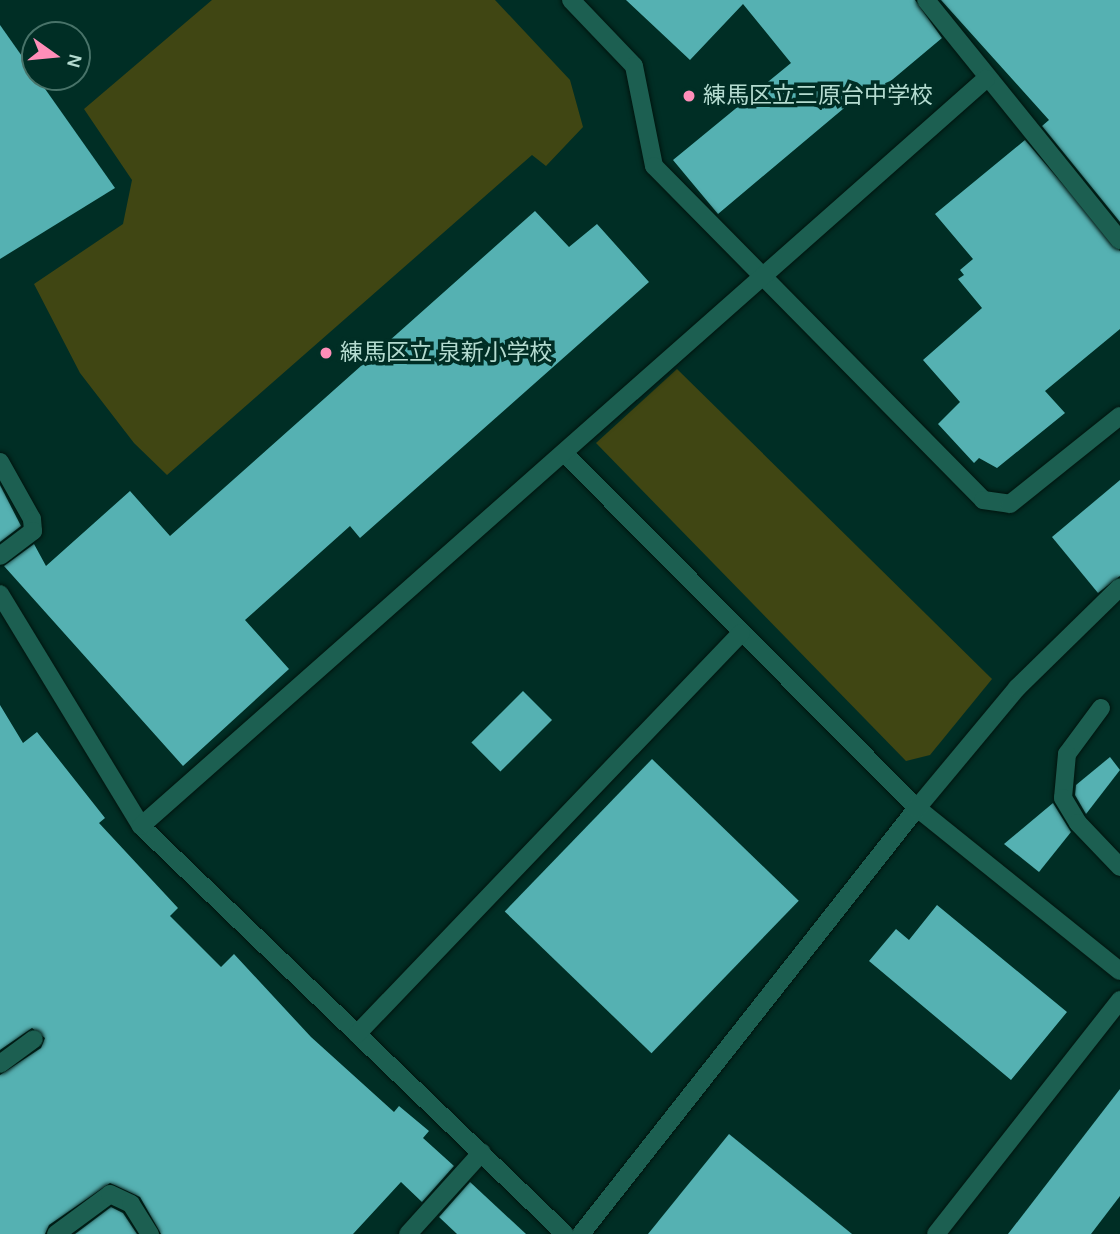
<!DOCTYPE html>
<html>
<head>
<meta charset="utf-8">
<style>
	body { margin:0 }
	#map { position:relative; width:1120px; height:1234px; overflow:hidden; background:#002e25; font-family:Karla,"Noto Sans JP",sans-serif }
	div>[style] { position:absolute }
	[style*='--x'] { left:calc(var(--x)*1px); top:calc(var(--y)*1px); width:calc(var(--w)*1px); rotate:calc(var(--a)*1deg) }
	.green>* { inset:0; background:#404613 }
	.building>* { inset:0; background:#55b1b2; transform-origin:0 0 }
	.roads { filter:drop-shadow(0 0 2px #00140e) drop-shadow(0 0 2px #00140e) }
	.lane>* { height:18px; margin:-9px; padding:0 9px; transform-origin:9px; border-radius:9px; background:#1c5f51 }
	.street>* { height:18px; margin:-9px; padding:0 9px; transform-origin:9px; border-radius:9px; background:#1c5f51 }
	.dots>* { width:19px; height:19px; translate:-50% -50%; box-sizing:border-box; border:4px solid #002e25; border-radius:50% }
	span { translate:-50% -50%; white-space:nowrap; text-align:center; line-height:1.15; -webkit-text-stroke:7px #002e25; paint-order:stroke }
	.poi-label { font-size:23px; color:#b4dbd0 }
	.left { translate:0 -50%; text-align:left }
	.north { position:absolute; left:21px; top:21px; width:70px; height:70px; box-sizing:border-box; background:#002e25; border:2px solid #487369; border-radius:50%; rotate:105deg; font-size:19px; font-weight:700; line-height:28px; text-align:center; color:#b4dbd0 }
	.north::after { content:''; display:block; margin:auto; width:24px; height:32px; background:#ff8eb9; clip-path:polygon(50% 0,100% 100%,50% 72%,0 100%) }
</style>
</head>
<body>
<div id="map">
	<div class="green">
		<div style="clip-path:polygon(212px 0,495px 0,570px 80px,583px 127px,546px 166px,532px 155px,167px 475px,134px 443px,80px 373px,34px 284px,123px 224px,132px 180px,84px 109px)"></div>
		<div style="clip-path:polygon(677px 369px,992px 679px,930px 755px,906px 761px,596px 443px)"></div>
	</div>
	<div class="building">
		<div style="clip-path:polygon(626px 0,915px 0,942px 38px,874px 95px,868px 88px,718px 214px,673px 160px,791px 63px,743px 4px,690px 60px)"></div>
		<div style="clip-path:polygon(941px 0,1120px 0,1120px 222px,1042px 126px,1049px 120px)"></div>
		<div style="clip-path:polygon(0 25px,115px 188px,0 259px)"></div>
		<div style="clip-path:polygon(1025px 140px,1120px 251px,1120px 329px,1045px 391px,1065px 413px,997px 468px,979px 458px,974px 463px,938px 424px,960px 402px,923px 360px,982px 308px,958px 279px,964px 275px,960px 270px,973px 259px,935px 214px)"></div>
		<div style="clip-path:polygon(535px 211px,569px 247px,597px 224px,649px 282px,360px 538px,350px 526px,245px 620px,289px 669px,183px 766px,4px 566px,34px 544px,46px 566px,130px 491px,170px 536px)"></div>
		<div style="clip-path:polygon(1120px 480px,1120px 576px,1098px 593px,1052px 537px)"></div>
		<div style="clip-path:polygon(0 485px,21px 526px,0 542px)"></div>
		<div style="left:523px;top:691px;width:41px;height:73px;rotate:45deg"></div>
		<div style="clip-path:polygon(0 705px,23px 743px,37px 732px,105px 818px,99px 823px,178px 908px,170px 916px,221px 967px,234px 954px,311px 1037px,394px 1112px,399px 1106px,429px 1131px,423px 1138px,454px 1166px,422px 1202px,401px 1182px,353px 1234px,161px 1234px,140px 1197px,110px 1183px,49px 1225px,45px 1234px,0 1234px,0 1075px,41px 1048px,45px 1038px,32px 1028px,0 1050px)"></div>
		<div style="clip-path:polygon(1110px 757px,1120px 770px,1086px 814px,1075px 795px,1076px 785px)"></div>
		<div style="left:652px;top:759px;width:204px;height:212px;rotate:44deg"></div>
		<div style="clip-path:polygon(1053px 803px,1071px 832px,1039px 872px,1004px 844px)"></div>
		<div style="clip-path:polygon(937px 905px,1067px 1012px,1011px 1080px,869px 961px,896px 929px,909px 940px)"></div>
		<div style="clip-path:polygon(1120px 1089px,1120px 1196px,1091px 1234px,1008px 1234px)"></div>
		<div style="clip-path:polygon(729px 1134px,852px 1234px,648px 1234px)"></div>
		<div style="clip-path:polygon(470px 1182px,526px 1234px,457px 1234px,439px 1217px)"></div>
		<div style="clip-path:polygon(111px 1207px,123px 1213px,137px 1234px,75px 1234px)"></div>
	</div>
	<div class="roads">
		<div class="lane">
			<div style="--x:1101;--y:708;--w:57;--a:126.5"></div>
			<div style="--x:1067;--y:754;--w:44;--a:95.2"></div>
			<div style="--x:1063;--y:798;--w:29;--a:59"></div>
			<div style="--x:1078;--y:823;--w:61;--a:46.3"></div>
			<div style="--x:0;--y:1064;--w:42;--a:-36.3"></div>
			<div style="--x:56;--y:1234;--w:67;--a:-36.5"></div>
			<div style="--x:110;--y:1194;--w:23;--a:25"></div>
			<div style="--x:131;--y:1204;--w:36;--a:58"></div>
			<div style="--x:408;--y:1234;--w:110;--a:-47.9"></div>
		</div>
		<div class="street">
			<div style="--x:571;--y:0;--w:91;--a:46.3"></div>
			<div style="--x:634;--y:66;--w:102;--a:78.7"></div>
			<div style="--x:654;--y:166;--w:469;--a:45.4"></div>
			<div style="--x:983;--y:500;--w:27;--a:8"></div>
			<div style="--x:1010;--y:504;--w:141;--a:-38.7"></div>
			<div style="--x:926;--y:0;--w:309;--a:51.1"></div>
			<div style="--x:564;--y:453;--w:501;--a:45.16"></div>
			<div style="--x:917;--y:808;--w:260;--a:38.8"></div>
			<div style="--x:0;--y:462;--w:65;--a:60.7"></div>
			<div style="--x:32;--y:519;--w:12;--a:85"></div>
			<div style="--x:33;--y:531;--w:41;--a:142.9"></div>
			<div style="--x:0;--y:594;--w:271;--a:58.7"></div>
			<div style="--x:141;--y:826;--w:588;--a:43.9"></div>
			<div style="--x:141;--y:826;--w:1128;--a:-41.48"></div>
			<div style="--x:357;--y:1034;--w:555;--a:-46.24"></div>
			<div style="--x:581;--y:1234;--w:543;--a:-51.74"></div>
			<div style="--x:917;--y:808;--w:156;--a:-50.2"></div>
			<div style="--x:1017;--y:688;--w:144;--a:-44.4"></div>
			<div style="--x:936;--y:1234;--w:298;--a:-51.8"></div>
		</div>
	</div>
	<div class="dots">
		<div style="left:689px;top:96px;background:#ff8eb9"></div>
		<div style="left:326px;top:353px;background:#ff8eb9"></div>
	</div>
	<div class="poi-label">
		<span class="left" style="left:703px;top:96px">練馬区立三原台中学校</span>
		<span class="left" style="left:340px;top:353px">練馬区立 泉新小学校</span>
	</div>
	<div class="north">N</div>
</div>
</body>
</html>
